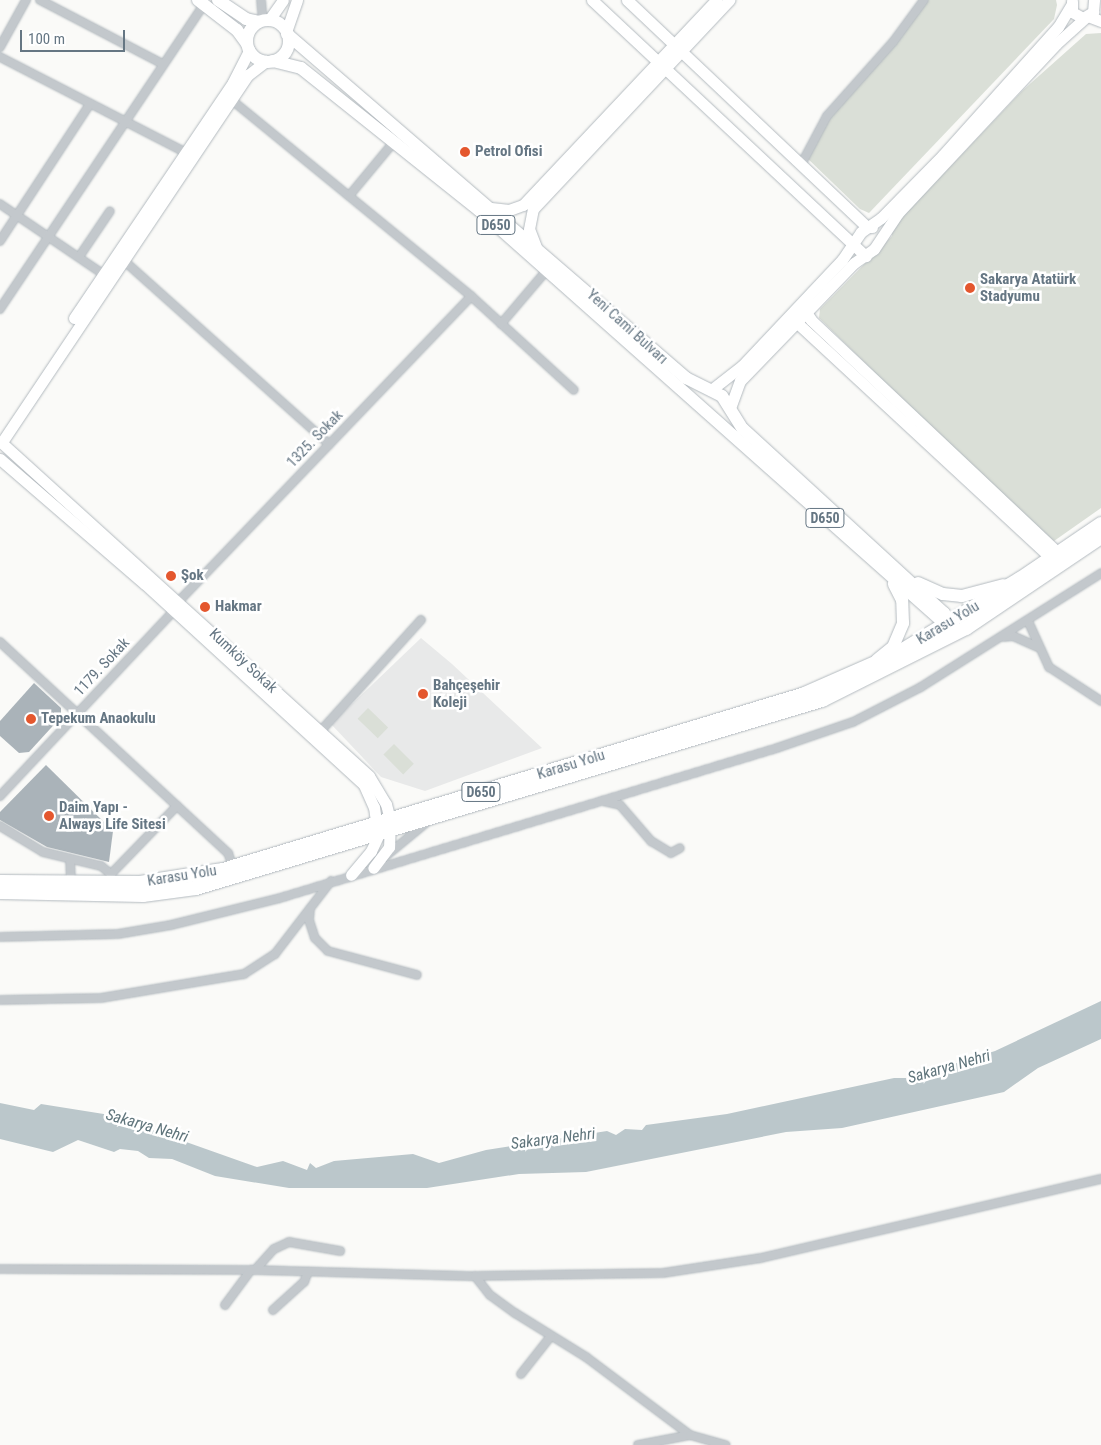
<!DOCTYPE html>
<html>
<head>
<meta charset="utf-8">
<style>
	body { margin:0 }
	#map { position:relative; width:1101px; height:1445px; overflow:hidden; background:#fafaf8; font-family:"Roboto Condensed",sans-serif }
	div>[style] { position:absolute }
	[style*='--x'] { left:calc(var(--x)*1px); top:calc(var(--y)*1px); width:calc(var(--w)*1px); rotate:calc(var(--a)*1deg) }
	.built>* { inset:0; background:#e8e9e9 }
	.green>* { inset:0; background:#dadfd7; transform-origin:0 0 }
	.water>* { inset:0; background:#bbc7cb }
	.building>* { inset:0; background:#aab3b9 }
	.roads { filter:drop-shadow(0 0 1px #b3babf) drop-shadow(0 0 1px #b3babf) }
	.street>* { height:8px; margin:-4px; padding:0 4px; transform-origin:4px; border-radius:4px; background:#c3c8cc }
	.secondary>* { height:11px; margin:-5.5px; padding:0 5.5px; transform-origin:5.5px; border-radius:5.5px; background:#fff }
	.primary>* { height:12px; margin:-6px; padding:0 6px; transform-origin:6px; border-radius:6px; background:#fff }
	.primary>.ring { margin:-6px; padding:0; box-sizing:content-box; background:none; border:12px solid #fff; border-radius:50% }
	.highway>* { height:14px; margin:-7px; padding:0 7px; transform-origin:7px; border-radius:7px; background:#fff }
	.dots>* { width:14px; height:14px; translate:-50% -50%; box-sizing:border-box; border:2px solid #fff; border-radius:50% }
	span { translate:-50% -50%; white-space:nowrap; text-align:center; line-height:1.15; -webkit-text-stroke:5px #fff; paint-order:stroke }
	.shield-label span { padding:1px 4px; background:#fff; border:1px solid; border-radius:4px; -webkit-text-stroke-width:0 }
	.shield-label { font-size:14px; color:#657683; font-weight:700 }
	.poi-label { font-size:15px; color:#657683; font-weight:700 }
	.left { translate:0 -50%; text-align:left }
	.street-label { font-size:15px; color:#657683 }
	.water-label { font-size:16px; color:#60757c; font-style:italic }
	.scale { position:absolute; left:20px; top:30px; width:105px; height:22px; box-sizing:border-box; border:2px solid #657683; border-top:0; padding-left:6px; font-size:15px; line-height:18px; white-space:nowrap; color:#657683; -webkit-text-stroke:4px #fff; paint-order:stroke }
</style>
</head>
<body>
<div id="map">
	<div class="built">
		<div style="clip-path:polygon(421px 638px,452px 664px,542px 748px,425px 791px,381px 777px,331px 724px)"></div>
	</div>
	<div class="green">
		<div style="clip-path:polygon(924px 0,1056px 0,1057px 5px,1054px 19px,869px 213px,860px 209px,807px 158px,821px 126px)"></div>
		<div style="clip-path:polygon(1101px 33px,1101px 508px,1054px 541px,1025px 520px,819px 318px,820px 309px,892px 236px,891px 229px,1022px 91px,1086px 34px)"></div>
		<div style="left:368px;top:708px;width:28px;height:15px;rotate:44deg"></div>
		<div style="left:394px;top:744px;width:28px;height:15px;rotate:45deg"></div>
	</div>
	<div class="water">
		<div style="clip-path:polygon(1101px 1001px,1101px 1039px,1038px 1068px,1004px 1092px,842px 1128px,786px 1132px,586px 1172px,519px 1174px,427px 1188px,289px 1188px,215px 1176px,172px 1159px,149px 1158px,138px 1151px,120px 1149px,114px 1152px,78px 1140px,53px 1152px,0 1139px,0 1103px,34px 1110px,41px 1104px,110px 1115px,257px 1167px,283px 1161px,307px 1170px,310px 1163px,316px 1168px,334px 1161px,413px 1154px,439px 1163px,486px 1150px,607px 1131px,616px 1135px,625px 1129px,642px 1130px,646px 1125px,727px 1114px,894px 1078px,910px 1078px,995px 1051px)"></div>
	</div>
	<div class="building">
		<div style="clip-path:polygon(34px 683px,61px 708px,61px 717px,29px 752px,19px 753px,0 736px,0 721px)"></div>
		<div style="clip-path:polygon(46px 765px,113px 831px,109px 862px,47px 847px,0 820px,0 812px)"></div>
	</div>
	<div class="roads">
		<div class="street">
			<div style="--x:40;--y:0;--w:139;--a:27.5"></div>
			<div style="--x:261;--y:0;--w:21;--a:85"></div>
			<div style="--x:0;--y:47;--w:54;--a:-61"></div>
			<div style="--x:0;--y:57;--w:208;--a:27.2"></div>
			<div style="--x:228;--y:97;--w:314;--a:39.3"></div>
			<div style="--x:471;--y:296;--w:139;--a:42.4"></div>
			<div style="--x:802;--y:163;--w:53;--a:-62"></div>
			<div style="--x:827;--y:116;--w:99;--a:-48.3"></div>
			<div style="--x:893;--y:42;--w:52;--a:-53.6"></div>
			<div style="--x:349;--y:196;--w:69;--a:-50.3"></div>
			<div style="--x:0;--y:204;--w:125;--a:34.2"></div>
			<div style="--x:0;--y:241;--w:164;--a:-56.7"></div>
			<div style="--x:79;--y:257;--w:55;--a:-56"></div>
			<div style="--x:122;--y:259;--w:278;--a:41.8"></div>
			<div style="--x:0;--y:309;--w:367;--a:-56.2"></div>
			<div style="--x:501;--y:324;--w:71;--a:-49.6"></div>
			<div style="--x:179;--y:601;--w:422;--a:-46.2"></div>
			<div style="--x:1028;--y:621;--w:51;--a:65.5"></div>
			<div style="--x:1049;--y:667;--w:62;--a:33.2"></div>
			<div style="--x:1004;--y:637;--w:9;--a:-6"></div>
			<div style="--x:1013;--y:636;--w:27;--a:24"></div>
			<div style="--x:0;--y:642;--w:311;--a:42.8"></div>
			<div style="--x:228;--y:853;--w:15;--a:70"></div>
			<div style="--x:317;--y:735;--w:155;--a:-47.9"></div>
			<div style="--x:0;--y:796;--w:254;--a:-46.8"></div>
			<div style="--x:603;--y:801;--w:17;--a:13"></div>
			<div style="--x:620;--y:805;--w:48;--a:49.3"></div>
			<div style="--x:651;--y:841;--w:23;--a:31"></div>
			<div style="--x:671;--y:853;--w:10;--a:-29"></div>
			<div style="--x:0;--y:826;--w:50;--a:31.2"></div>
			<div style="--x:43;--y:852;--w:60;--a:13.6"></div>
			<div style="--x:101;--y:866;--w:13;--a:39"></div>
			<div style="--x:111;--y:874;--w:95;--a:-45.9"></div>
			<div style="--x:387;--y:855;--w:50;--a:-39.4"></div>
			<div style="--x:70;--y:860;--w:22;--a:87"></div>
			<div style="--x:310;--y:909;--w:11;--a:95"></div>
			<div style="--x:309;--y:920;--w:19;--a:72"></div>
			<div style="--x:315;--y:938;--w:18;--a:45"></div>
			<div style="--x:328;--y:951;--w:92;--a:15.1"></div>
			<div style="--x:0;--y:937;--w:118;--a:-1.5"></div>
			<div style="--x:118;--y:934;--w:54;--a:-9.6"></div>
			<div style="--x:171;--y:925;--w:112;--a:-13.9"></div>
			<div style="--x:280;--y:898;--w:519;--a:-16.79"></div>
			<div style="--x:777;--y:748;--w:80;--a:-18.9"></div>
			<div style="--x:853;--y:722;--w:76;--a:-27.2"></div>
			<div style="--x:921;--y:687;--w:213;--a:-32.3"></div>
			<div style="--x:0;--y:1000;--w:101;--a:-1.1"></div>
			<div style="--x:101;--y:998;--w:145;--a:-9.5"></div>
			<div style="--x:244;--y:974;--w:37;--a:-33"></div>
			<div style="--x:275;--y:954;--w:92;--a:-52.5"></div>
			<div style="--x:0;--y:1269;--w:255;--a:0.2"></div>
			<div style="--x:255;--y:1270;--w:220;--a:1.6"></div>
			<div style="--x:475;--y:1276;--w:188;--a:-0.9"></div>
			<div style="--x:663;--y:1273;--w:99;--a:-8.7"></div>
			<div style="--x:761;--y:1258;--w:349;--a:-13.1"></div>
			<div style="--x:255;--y:1270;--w:28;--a:-48"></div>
			<div style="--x:274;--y:1249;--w:17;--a:-25"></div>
			<div style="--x:289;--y:1242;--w:52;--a:10"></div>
			<div style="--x:475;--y:1276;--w:24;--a:52"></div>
			<div style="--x:490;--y:1295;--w:31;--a:36"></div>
			<div style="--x:515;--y:1313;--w:84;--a:31.8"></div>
			<div style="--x:586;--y:1357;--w:130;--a:36.9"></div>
			<div style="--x:225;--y:1305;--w:44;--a:-53.4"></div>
			<div style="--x:273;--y:1310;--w:42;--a:-42.1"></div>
			<div style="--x:304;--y:1282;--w:11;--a:-68"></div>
			<div style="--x:521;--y:1374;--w:48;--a:-51.7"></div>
			<div style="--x:638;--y:1445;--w:53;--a:-10.9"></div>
			<div style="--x:690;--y:1435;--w:37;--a:16"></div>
		</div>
		<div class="secondary">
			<div style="--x:592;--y:0;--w:375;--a:43.1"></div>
			<div style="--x:627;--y:0;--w:330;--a:43.4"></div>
			<div style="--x:867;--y:227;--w:5;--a:0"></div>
			<div style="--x:1072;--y:1;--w:11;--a:90"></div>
			<div style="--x:1072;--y:12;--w:13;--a:29"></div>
			<div style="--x:1083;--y:18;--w:12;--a:-31"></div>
			<div style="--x:1093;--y:12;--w:12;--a:-85"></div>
			<div style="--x:1088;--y:16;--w:14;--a:21"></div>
			<div style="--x:269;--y:20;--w:24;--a:-55"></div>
			<div style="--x:286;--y:32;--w:34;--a:-71"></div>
			<div style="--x:491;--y:208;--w:18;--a:6"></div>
			<div style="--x:509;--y:210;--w:15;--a:-20"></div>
			<div style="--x:523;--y:205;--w:282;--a:-46.7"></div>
			<div style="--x:536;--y:247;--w:19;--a:-111"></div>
			<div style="--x:529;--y:229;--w:20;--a:-79"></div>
			<div style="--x:533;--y:209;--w:287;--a:-46.8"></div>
			<div style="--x:803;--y:307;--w:15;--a:58"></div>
			<div style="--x:811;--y:320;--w:340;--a:43.3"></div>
			<div style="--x:74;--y:318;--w:285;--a:-56"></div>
			<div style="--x:233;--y:82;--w:36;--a:-63"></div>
			<div style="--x:793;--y:319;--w:352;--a:42.8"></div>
			<div style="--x:711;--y:390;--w:39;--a:-38"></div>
			<div style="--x:742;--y:366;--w:146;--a:-46.7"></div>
			<div style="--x:842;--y:260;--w:34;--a:-56"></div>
			<div style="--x:861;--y:232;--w:24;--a:-35"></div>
			<div style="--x:881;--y:218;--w:88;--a:-45.5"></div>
			<div style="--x:943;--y:155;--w:172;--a:-48.1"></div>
			<div style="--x:1058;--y:27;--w:26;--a:-59"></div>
			<div style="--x:730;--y:408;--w:29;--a:-70"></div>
			<div style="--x:740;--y:381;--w:164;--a:-46"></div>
			<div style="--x:854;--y:263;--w:24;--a:-35"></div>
			<div style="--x:874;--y:249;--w:43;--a:-56.3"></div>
			<div style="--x:898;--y:213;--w:231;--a:-46.9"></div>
			<div style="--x:1056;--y:44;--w:40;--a:-42"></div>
			<div style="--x:2;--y:442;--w:442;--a:-56.2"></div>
			<div style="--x:248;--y:75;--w:23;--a:-38"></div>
			<div style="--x:3;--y:444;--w:494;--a:42.2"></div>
			<div style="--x:369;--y:776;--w:33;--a:59"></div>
			<div style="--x:386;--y:804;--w:16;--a:76"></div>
			<div style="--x:390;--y:820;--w:27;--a:92"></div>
			<div style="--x:389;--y:847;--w:26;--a:127"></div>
			<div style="--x:0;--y:459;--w:191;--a:40.8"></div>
			<div style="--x:145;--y:584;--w:297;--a:42.5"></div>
			<div style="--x:364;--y:785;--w:24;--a:66"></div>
			<div style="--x:374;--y:807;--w:29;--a:82"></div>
			<div style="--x:378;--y:836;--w:17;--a:115"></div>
			<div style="--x:371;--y:851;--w:31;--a:130"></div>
		</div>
		<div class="primary">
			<div style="--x:198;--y:0;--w:49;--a:37.6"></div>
			<div style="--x:237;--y:30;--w:17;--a:54"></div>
			<div style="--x:218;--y:0;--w:34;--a:34"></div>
			<div style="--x:246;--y:19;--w:13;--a:13"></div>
			<div class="ring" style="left:247px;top:20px;width:30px;height:30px"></div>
			<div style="--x:287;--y:34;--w:527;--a:40.77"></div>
			<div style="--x:686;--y:378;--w:40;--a:26.6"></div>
			<div style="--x:722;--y:396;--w:39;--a:58"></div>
			<div style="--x:743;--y:429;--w:273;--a:42.5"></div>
			<div style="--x:944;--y:613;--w:19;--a:74"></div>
			<div style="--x:273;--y:61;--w:29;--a:14"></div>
			<div style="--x:301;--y:68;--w:228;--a:38.6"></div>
			<div style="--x:479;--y:210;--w:631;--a:41.6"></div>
			<div style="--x:918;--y:583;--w:27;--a:24"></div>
			<div style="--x:943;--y:594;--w:19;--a:6"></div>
			<div style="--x:962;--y:596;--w:43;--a:-14.7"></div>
			<div style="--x:877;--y:660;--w:21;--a:-39"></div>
			<div style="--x:893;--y:647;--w:26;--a:-67"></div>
			<div style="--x:903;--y:623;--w:23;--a:-92"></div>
			<div style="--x:902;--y:600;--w:18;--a:-117"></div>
		</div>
		<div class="highway">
			<div style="--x:0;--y:882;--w:140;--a:0.4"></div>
			<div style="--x:140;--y:883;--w:84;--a:-8.9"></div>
			<div style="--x:223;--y:870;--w:605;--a:-16.82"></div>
			<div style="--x:802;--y:695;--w:103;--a:-23.6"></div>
			<div style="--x:896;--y:654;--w:145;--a:-31.2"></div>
			<div style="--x:1020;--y:579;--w:98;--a:-34.2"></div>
			<div style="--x:0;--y:892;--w:143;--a:1.2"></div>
			<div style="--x:143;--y:895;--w:53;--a:-7.5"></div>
			<div style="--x:196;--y:888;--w:654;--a:-16.72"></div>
			<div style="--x:822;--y:700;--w:161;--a:-26.6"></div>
			<div style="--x:966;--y:628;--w:163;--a:-34"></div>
		</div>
	</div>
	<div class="dots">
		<div style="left:465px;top:152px;background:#e4572e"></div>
		<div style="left:970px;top:288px;background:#e4572e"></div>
		<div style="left:171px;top:576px;background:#e4572e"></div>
		<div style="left:205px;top:607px;background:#e4572e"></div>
		<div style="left:423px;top:694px;background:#e4572e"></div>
		<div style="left:31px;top:719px;background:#e4572e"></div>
		<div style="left:49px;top:816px;background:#e4572e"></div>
	</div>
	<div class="shield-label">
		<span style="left:496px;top:225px">D650</span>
		<span style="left:825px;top:518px">D650</span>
		<span style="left:481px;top:792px">D650</span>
	</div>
	<div class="poi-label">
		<span class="left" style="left:475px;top:152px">Petrol Ofisi</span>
		<span class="left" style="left:980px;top:288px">Sakarya Atatürk<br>Stadyumu</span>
		<span class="left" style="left:181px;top:576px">Şok</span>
		<span class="left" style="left:215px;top:607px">Hakmar</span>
		<span class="left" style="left:433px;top:694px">Bahçeşehir<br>Koleji</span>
		<span class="left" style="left:41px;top:719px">Tepekum Anaokulu</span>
		<span class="left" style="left:59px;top:816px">Daim Yapı -<br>Always Life Sitesi</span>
	</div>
	<div class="street-label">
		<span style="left:627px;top:327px;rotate:42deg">Yeni Cami Bulvarı</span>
		<span style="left:315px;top:439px;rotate:-46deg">1325. Sokak</span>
		<span style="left:948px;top:623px;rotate:-31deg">Karasu Yolu</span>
		<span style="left:243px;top:661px;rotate:43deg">Kumköy Sokak</span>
		<span style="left:102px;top:667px;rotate:-47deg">1179. Sokak</span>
		<span style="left:571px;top:765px;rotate:-17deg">Karasu Yolu</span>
		<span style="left:182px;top:876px;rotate:-9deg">Karasu Yolu</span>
	</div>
	<div class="water-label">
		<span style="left:949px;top:1067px;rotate:-16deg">Sakarya Nehri</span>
		<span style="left:147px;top:1126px;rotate:16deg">Sakarya Nehri</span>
		<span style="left:553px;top:1139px;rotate:-7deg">Sakarya Nehri</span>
	</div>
	<div class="scale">100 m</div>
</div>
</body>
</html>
